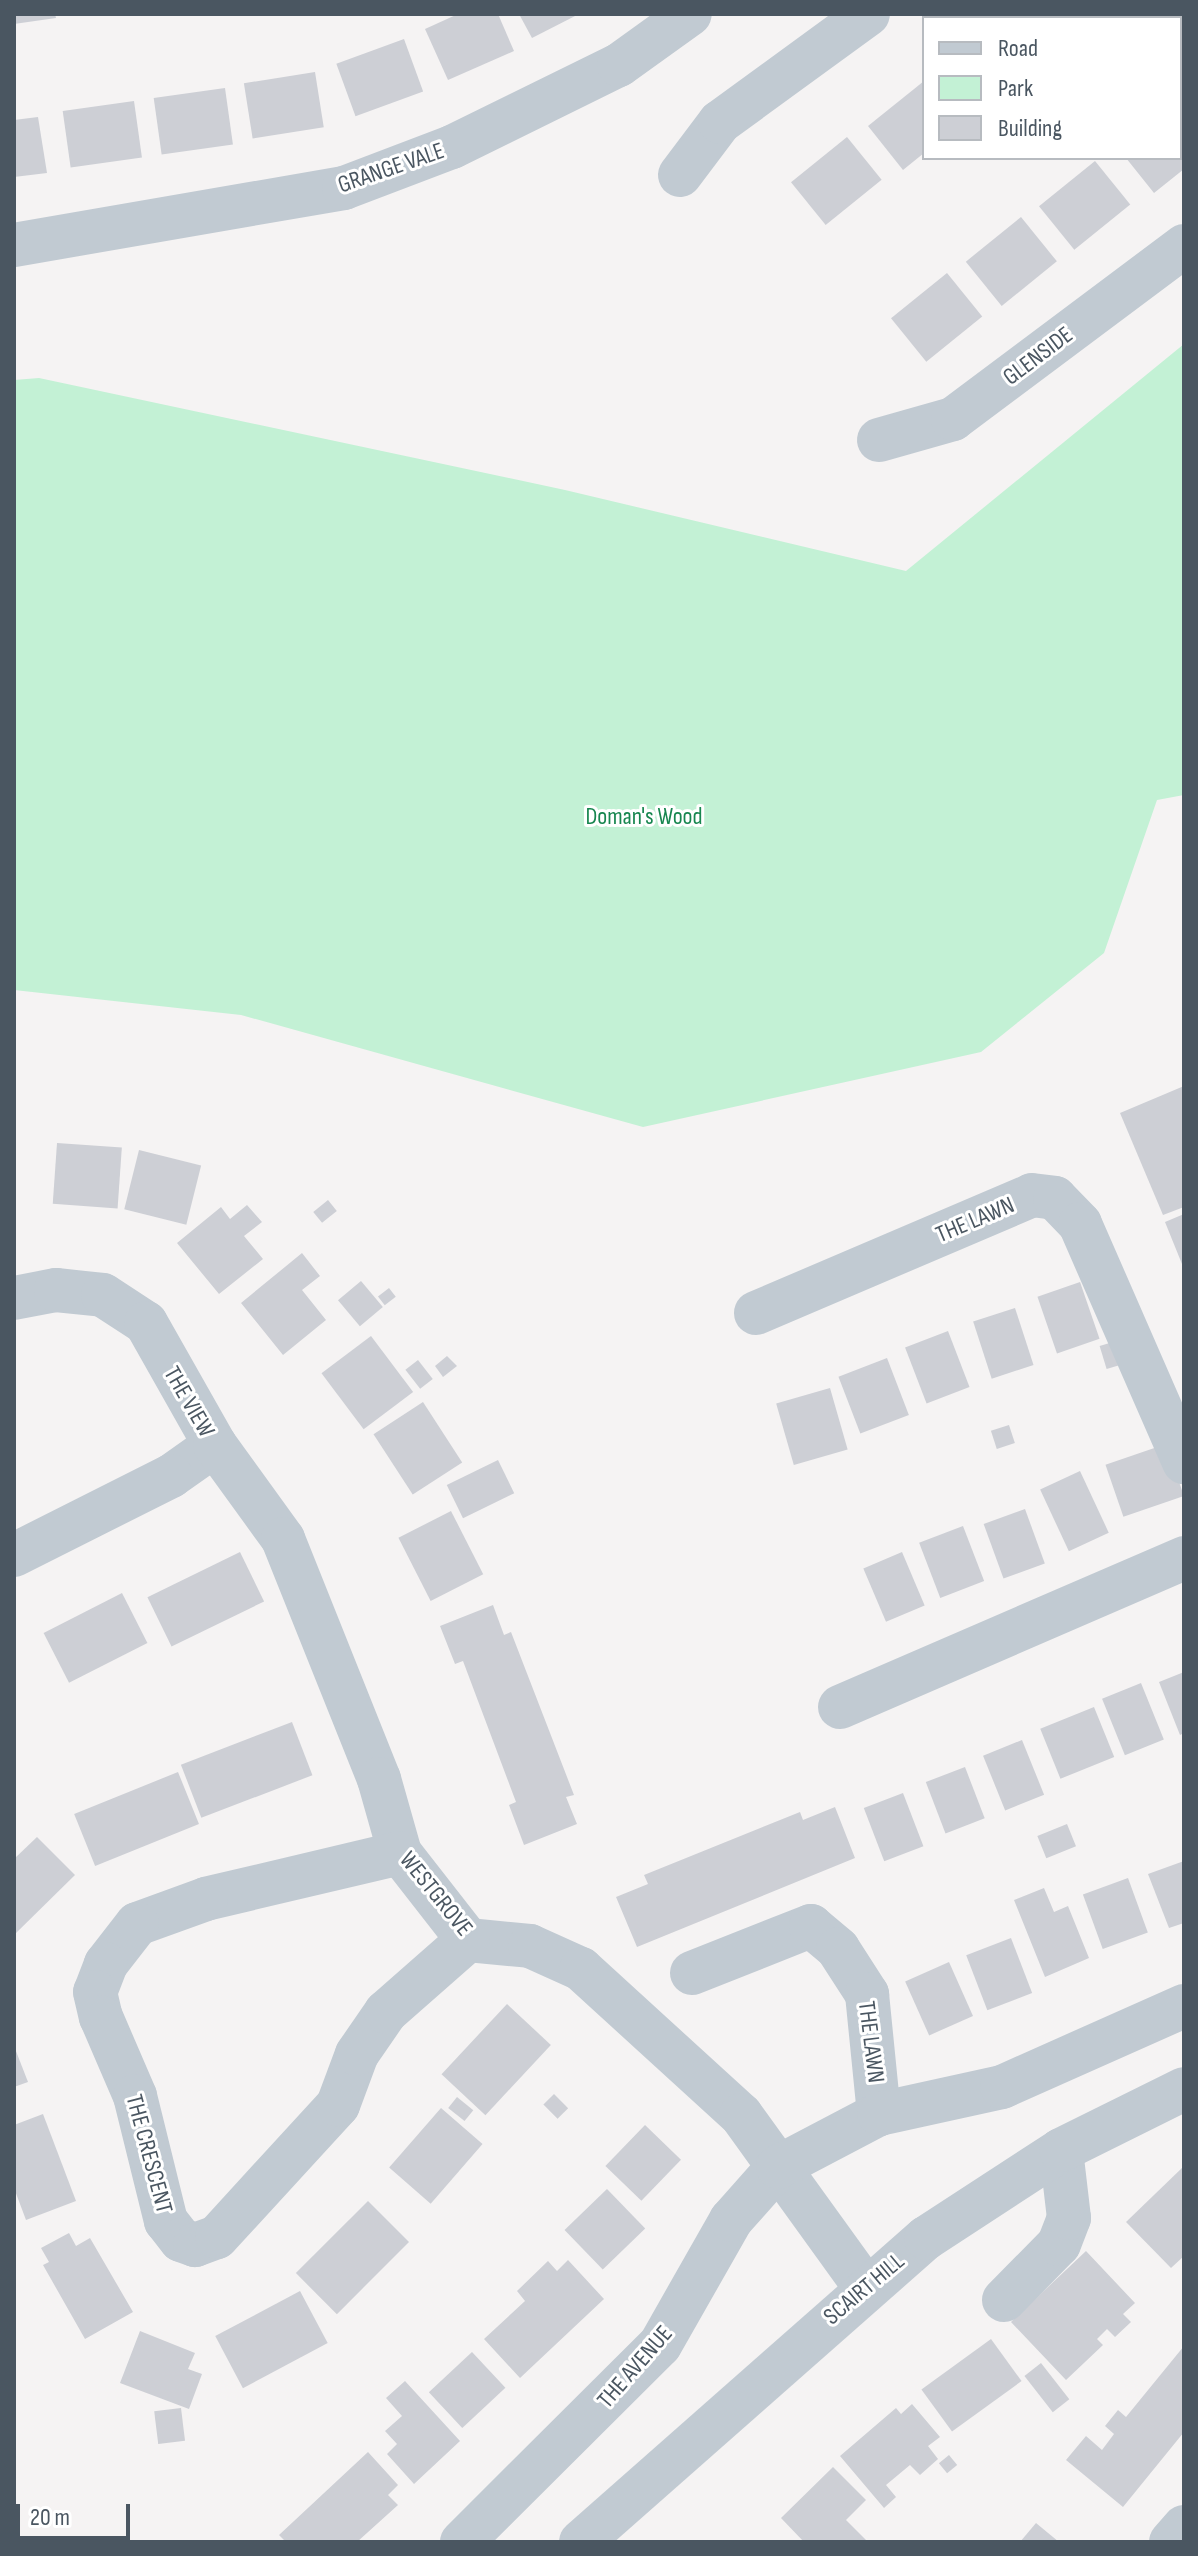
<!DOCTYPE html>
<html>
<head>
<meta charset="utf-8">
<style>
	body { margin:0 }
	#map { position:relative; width:1198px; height:2556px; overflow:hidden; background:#f5f3f3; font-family:"Sofia Sans Condensed",sans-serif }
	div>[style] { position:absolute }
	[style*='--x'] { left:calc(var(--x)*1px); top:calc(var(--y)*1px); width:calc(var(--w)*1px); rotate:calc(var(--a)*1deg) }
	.green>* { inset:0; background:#c3f1d5 }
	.building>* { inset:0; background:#cdcfd5; transform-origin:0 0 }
	.minor>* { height:44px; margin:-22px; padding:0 22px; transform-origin:22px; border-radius:22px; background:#c1cad2 }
	.tertiary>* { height:44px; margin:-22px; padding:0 22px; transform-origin:22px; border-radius:22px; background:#c1cad2 }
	span { translate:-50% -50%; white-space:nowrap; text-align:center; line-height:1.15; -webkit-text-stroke:6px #fff; paint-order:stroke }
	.street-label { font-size:24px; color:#4a5661 }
	.park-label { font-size:24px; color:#17864f }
	.frame { position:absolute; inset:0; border:16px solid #4a5661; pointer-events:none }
	.legend { position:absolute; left:922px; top:16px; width:260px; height:144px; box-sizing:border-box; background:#fff; border:2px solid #b7bbc0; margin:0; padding:10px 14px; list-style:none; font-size:24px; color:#4a5661 }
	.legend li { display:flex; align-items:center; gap:16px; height:40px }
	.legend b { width:40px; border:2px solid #b7bbc0 }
	.scale { position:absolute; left:16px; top:2504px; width:114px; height:36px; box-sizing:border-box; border:4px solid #4a5661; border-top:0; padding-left:10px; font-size:24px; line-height:28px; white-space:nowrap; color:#4a5661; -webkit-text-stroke:6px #fff; paint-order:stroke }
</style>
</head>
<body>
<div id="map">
	<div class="green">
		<div style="clip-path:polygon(1184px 344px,1184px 795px,1157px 800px,1104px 953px,981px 1052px,643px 1127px,241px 1015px,14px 990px,14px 380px,39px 378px,565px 490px,906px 571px)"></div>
	</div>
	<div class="building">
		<div style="clip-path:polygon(14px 14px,55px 14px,56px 18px,14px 24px)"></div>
		<div style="clip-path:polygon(458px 14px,498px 14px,514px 51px,448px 80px,425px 29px)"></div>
		<div style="clip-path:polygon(519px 14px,579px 14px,532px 38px)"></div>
		<div style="clip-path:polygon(1017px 14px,1107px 14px,1102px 18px)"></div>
		<div style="left:404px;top:39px;width:56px;height:72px;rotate:70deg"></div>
		<div style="left:315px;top:72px;width:56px;height:72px;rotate:81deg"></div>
		<div style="clip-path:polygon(924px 81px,924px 153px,903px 170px,868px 126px)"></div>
		<div style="left:225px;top:88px;width:57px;height:72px;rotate:82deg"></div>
		<div style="left:134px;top:101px;width:57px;height:72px;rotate:82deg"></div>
		<div style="clip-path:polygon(1180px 111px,1184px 169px,1154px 193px,1126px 158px,1180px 158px)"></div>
		<div style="clip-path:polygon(38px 117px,47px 173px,14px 177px,14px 120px)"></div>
		<div style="left:847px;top:137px;width:55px;height:72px;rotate:51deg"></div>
		<div style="left:1095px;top:161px;width:56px;height:72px;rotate:51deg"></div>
		<div style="left:1021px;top:217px;width:57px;height:71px;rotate:51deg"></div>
		<div style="left:947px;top:273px;width:56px;height:72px;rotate:51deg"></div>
		<div style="clip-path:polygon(1184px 1086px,1184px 1207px,1163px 1215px,1120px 1113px)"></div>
		<div style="left:57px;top:1143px;width:65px;height:61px;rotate:4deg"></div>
		<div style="left:139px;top:1150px;width:64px;height:61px;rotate:14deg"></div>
		<div style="left:328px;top:1200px;width:14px;height:19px;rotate:51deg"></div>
		<div style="clip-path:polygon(247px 1205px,262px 1222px,244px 1236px,263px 1259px,219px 1294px,177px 1243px,221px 1207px,230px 1219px)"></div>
		<div style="clip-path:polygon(1184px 1214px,1184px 1269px,1165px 1222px)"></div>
		<div style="clip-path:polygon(302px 1253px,320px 1276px,302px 1290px,326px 1320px,283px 1355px,241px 1303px)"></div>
		<div style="left:361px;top:1281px;width:34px;height:30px;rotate:50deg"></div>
		<div style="left:1080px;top:1282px;width:60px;height:45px;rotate:71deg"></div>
		<div style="left:389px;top:1288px;width:11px;height:14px;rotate:52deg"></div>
		<div style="left:1015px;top:1308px;width:60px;height:44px;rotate:72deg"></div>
		<div style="left:948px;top:1331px;width:60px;height:46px;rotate:69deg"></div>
		<div style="left:371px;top:1336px;width:70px;height:62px;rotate:53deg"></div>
		<div style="left:1113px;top:1342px;width:24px;height:14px;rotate:73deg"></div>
		<div style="clip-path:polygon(447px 1356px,457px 1366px,443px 1377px,435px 1366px)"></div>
		<div style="left:887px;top:1358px;width:61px;height:52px;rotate:69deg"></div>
		<div style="left:418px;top:1360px;width:24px;height:16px;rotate:52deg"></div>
		<div style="left:830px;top:1388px;width:64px;height:56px;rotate:74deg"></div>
		<div style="left:423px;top:1402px;width:72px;height:59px;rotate:57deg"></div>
		<div style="left:1009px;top:1425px;width:19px;height:19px;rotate:72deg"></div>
		<div style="left:1166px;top:1444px;width:55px;height:64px;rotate:71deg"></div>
		<div style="left:498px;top:1460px;width:37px;height:57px;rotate:64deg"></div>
		<div style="left:1080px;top:1471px;width:68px;height:44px;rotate:65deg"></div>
		<div style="left:1025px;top:1509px;width:58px;height:44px;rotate:70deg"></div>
		<div style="left:451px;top:1511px;width:71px;height:59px;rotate:63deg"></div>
		<div style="left:963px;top:1526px;width:59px;height:47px;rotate:69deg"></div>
		<div style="left:240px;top:1552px;width:55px;height:103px;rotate:64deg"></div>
		<div style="left:902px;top:1552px;width:58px;height:42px;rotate:67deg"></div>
		<div style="left:122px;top:1593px;width:56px;height:88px;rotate:63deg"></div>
		<div style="clip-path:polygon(493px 1605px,504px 1635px,511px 1632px,574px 1795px,566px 1797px,577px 1824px,524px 1845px,509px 1805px,516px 1802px,463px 1661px,455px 1664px,440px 1626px)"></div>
		<div style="clip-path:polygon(1184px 1672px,1184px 1733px,1180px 1735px,1159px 1682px)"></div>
		<div style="left:1141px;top:1683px;width:61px;height:42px;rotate:68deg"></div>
		<div style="left:1094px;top:1707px;width:54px;height:58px;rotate:68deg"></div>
		<div style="left:292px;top:1722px;width:57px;height:119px;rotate:69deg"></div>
		<div style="left:1022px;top:1740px;width:59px;height:42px;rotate:68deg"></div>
		<div style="left:965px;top:1767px;width:55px;height:42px;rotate:69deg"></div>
		<div style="left:178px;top:1772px;width:56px;height:112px;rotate:68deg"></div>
		<div style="left:903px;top:1793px;width:57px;height:42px;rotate:69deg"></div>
		<div style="clip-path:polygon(835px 1807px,855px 1858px,637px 1947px,616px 1897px,648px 1884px,644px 1875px,800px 1812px,803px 1820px)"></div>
		<div style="left:1067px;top:1824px;width:24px;height:32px;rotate:68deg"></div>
		<div style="clip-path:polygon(37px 1837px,75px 1875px,14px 1935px,14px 1859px)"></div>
		<div style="clip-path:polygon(1184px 1861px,1184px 1923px,1169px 1928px,1148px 1874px)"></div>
		<div style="left:1128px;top:1878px;width:58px;height:48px;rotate:70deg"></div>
		<div style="clip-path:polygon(1044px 1888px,1054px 1912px,1068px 1906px,1089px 1958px,1045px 1977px,1014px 1900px)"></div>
		<div style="left:1011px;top:1938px;width:59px;height:48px;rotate:69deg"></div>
		<div style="left:949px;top:1962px;width:59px;height:48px;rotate:66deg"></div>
		<div style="left:507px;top:2004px;width:60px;height:96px;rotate:43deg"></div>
		<div style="clip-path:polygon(14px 2046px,28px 2082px,14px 2087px)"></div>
		<div style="left:554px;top:2094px;width:20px;height:15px;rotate:45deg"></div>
		<div style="left:457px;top:2097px;width:21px;height:14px;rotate:39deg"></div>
		<div style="left:441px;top:2108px;width:55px;height:79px;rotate:41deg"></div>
		<div style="clip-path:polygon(43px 2114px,76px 2201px,26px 2220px,14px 2188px,14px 2125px)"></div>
		<div style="left:645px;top:2125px;width:50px;height:57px;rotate:44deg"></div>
		<div style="clip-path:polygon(1183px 2167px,1184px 2256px,1171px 2268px,1126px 2222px)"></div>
		<div style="left:607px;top:2189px;width:55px;height:59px;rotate:46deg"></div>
		<div style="left:368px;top:2201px;width:58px;height:102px;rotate:45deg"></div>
		<div style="clip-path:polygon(69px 2233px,76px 2246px,90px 2238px,133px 2312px,85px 2339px,43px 2265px,49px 2262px,41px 2248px)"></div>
		<div style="clip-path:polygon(1086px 2251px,1135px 2303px,1123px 2314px,1131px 2322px,1115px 2337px,1107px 2329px,1097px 2339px,1103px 2345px,1066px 2380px,1011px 2322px)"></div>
		<div style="clip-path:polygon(568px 2260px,604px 2299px,520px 2378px,484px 2339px,525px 2301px,517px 2291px,548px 2261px,557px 2271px)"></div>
		<div style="left:300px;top:2291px;width:59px;height:96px;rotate:62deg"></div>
		<div style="clip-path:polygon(140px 2331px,195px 2353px,188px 2369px,202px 2374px,189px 2409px,120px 2383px)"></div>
		<div style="left:991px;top:2339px;width:52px;height:86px;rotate:54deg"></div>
		<div style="clip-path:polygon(1184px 2346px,1184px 2432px,1123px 2507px,1066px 2460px,1086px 2436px,1102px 2450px,1114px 2434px,1105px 2426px,1118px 2410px,1126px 2417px)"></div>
		<div style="left:472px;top:2352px;width:49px;height:59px;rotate:47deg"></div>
		<div style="left:1041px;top:2363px;width:46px;height:21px;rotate:52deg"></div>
		<div style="clip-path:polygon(405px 2381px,460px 2441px,414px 2484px,387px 2454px,397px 2444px,385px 2431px,402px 2416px,386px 2398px)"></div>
		<div style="clip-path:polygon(912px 2404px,940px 2437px,928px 2446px,938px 2459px,920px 2475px,910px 2465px,886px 2485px,896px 2497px,884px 2508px,840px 2456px,896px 2408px,901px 2414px)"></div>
		<div style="left:181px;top:2408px;width:33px;height:27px;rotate:83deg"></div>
		<div style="clip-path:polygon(368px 2452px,398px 2485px,388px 2495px,398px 2505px,357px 2542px,286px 2542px,279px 2535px)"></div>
		<div style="left:949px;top:2455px;width:13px;height:13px;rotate:51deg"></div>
		<div style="clip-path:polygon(833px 2467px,866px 2500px,846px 2520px,868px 2542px,804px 2542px,781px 2518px)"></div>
		<div style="clip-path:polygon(1036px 2523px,1059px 2542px,1020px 2542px)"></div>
	</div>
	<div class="minor">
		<div style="--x:680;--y:175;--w:66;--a:-53"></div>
		<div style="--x:720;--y:122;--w:183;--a:-36.1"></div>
		<div style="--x:14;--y:245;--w:335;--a:-9.8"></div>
		<div style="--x:344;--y:188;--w:116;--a:-20.8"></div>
		<div style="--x:452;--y:147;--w:186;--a:-26.2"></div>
		<div style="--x:619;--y:65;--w:87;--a:-35.7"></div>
		<div style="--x:879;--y:440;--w:77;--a:-15.8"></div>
		<div style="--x:953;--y:419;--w:289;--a:-36.8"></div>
		<div style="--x:14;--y:1298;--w:43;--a:-10.8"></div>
		<div style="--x:56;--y:1290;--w:47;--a:6.1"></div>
		<div style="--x:103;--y:1295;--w:51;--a:33.1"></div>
		<div style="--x:146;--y:1323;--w:140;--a:60.5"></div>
		<div style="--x:215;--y:1445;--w:54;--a:144.8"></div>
		<div style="--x:171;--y:1476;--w:176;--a:153.3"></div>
		<div style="--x:756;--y:1313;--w:300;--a:-23.1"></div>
		<div style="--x:1032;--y:1195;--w:23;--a:7"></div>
		<div style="--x:1055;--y:1198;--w:36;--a:46"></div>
		<div style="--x:1080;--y:1224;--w:260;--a:66.4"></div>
		<div style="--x:215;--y:1445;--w:116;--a:54.1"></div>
		<div style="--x:283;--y:1539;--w:258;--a:68.2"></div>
		<div style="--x:379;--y:1779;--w:77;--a:74.2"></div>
		<div style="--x:400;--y:1853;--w:110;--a:52"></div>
		<div style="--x:468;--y:1940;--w:62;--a:5.5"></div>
		<div style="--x:530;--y:1946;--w:56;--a:24.3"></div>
		<div style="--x:581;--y:1969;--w:217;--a:42.4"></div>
		<div style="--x:741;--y:2115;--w:212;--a:54.2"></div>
		<div style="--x:840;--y:1707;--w:375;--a:-23.4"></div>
		<div style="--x:400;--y:1853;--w:199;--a:166.7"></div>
		<div style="--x:206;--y:1899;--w:73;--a:160.1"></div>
		<div style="--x:137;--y:1924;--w:51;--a:127.8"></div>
		<div style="--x:106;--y:1964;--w:30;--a:111"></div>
		<div style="--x:95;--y:1992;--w:26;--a:77"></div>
		<div style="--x:101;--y:2017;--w:86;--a:66.7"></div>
		<div style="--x:135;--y:2096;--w:129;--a:76.1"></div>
		<div style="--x:166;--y:2221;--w:24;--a:52"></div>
		<div style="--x:181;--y:2240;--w:15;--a:20"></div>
		<div style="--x:195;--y:2245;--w:23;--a:-20"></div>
		<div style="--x:217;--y:2237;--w:179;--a:-47.5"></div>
		<div style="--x:338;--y:2105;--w:54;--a:-69.6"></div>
		<div style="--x:357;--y:2054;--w:51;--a:-55.4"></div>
		<div style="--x:386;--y:2012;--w:109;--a:-41.3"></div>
		<div style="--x:692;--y:1973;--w:128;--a:-21.6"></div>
		<div style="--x:811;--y:1926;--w:35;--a:40"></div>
		<div style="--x:838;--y:1949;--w:54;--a:57.2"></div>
		<div style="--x:867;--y:1994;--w:121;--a:84.3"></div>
		<div style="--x:1004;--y:2300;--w:78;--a:-45.5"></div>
		<div style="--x:1059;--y:2244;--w:28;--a:-69"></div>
		<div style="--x:1069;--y:2218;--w:68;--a:-96.7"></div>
		<div style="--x:462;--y:2542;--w:279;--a:-44.9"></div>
		<div style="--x:660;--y:2345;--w:144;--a:-60.4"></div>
		<div style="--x:731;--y:2220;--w:71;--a:-48.4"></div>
		<div style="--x:778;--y:2167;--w:114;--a:-27.7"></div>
		<div style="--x:879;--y:2114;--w:126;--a:-12.4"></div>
		<div style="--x:1002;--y:2087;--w:199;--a:-24"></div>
		<div style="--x:1171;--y:2542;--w:20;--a:-49"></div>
	</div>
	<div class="tertiary">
		<div style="--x:581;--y:2542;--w:460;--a:-41.4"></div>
		<div style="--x:926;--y:2238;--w:161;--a:-33.1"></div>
		<div style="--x:1061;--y:2150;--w:137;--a:-26.4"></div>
	</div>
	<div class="street-label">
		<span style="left:391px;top:168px;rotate:-19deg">GRANGE VALE</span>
		<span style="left:1038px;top:356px;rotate:-37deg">GLENSIDE</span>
		<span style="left:975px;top:1220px;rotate:-23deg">THE LAWN</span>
		<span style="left:189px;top:1402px;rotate:60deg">THE VIEW</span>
		<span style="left:436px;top:1894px;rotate:51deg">WESTGROVE</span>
		<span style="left:871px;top:2042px;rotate:83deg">THE LAWN</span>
		<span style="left:149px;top:2154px;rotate:75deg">THE CRESCENT</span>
		<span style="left:864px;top:2289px;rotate:-40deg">SCAIRT HILL</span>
		<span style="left:635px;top:2367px;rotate:-49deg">THE AVENUE</span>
	</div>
	<div class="park-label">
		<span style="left:644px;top:817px">Doman's Wood</span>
	</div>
	<div class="frame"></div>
	<ul class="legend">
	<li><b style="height:10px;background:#c1cad2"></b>Road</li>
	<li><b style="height:22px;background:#c3f1d5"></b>Park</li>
	<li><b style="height:22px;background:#cdcfd5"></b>Building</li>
	</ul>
	<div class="scale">20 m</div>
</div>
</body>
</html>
